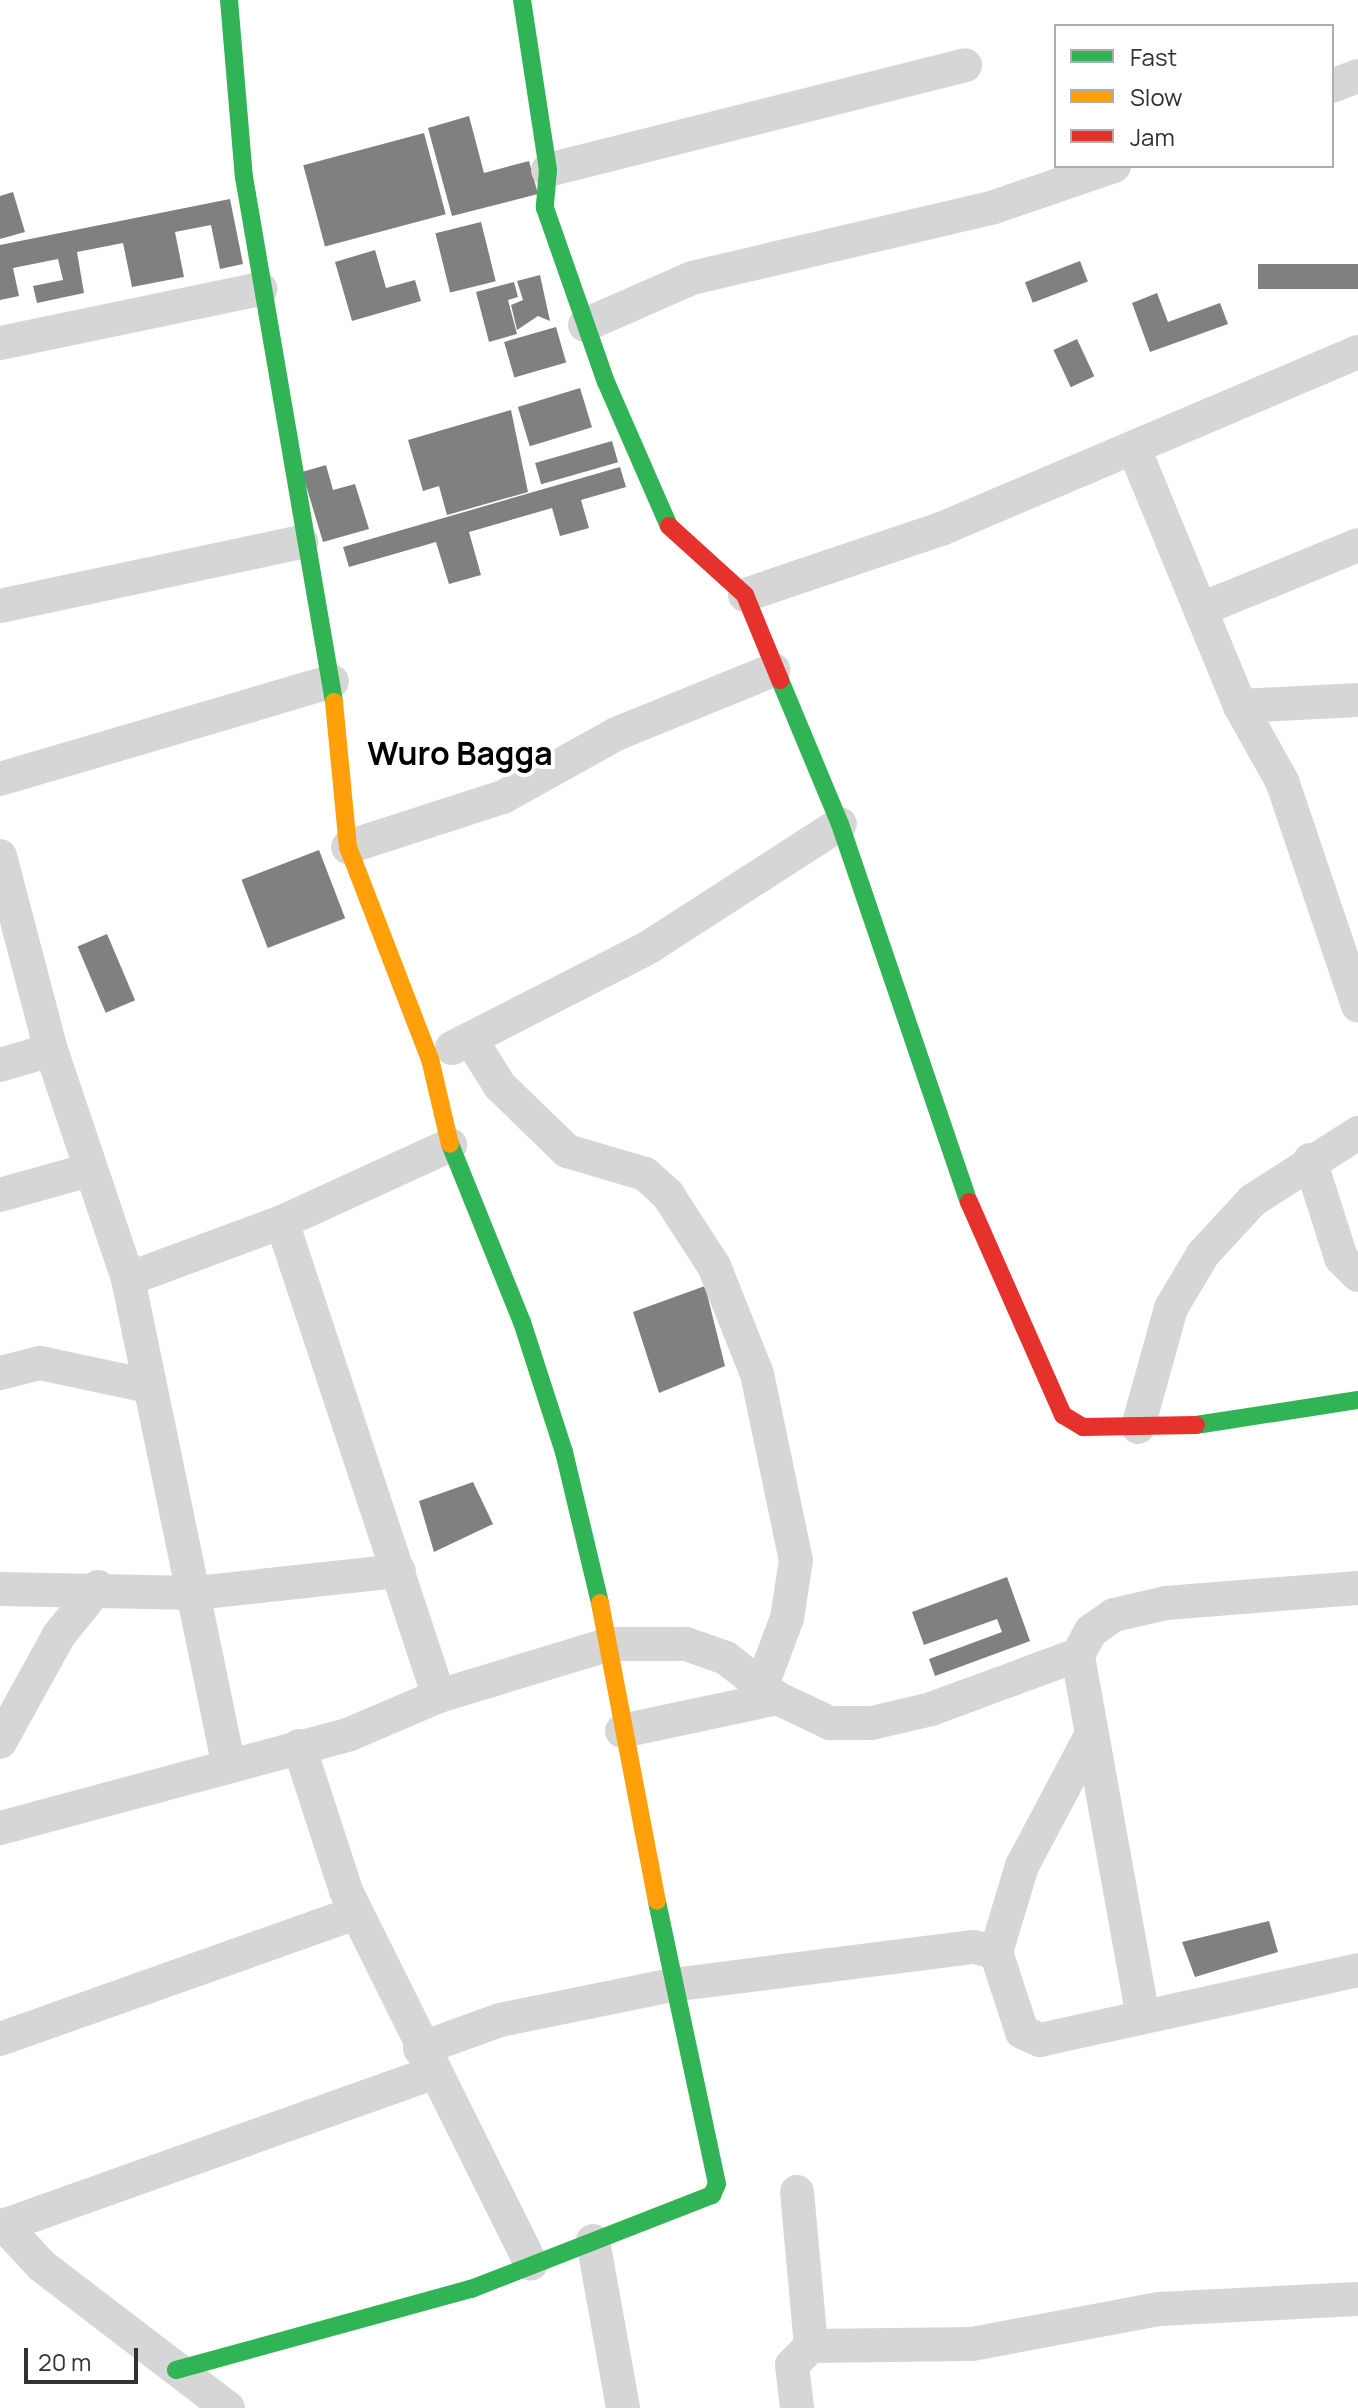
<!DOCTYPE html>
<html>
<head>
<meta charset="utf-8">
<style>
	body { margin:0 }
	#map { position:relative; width:1358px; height:2408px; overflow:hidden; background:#fff; font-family:Manrope,sans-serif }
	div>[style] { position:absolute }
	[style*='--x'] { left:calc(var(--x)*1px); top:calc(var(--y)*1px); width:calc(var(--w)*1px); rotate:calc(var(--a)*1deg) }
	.building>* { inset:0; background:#808080; transform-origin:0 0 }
	.street>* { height:34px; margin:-17px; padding:0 17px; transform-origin:17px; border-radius:17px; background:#d6d6d6 }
	.fast>* { height:18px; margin:-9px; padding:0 9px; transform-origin:9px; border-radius:9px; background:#30b455 }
	.slow>* { height:18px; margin:-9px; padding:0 9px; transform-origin:9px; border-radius:9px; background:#ff9f0a }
	.jam>* { height:18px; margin:-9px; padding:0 9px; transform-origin:9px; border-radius:9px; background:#e5322d }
	span { translate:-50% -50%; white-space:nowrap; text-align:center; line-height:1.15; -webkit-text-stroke:8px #fff; paint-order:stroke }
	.district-label { font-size:32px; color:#000; font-weight:700 }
	.legend { position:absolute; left:1054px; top:24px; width:280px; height:144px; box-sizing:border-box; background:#fff; border:2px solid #adadad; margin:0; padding:10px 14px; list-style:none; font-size:24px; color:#323232 }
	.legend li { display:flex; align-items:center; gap:16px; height:40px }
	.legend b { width:40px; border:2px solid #adadad }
	.scale { position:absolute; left:24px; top:2348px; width:114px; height:36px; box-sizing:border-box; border:4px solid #323232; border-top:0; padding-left:10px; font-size:24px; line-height:28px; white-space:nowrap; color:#323232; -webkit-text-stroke:6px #fff; paint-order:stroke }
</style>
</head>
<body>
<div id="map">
	<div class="building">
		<div style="clip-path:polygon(469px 116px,484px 173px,529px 161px,538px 194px,452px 216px,428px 128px)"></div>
		<div style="left:424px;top:133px;width:84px;height:125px;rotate:75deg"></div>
		<div style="clip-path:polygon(13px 192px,25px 232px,0 239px,0 196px)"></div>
		<div style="clip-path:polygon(230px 199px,243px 264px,220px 269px,211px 225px,175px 232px,184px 277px,132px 287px,123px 243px,77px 252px,84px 293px,37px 303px,33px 286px,63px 280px,58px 259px,13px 268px,19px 296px,0 300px,0 245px)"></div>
		<div style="left:481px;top:222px;width:61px;height:47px;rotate:76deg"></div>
		<div style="clip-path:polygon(375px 250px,386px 288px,415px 280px,421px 301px,352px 321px,335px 262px)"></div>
		<div style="left:1080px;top:261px;width:22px;height:59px;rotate:69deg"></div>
		<div style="left:1358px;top:264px;width:25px;height:100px;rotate:90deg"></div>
		<div style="clip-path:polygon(540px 275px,550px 321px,538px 316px,517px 330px,511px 305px,523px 300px,517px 281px)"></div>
		<div style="clip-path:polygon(514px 282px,518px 297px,508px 300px,517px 334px,489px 342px,476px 292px)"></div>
		<div style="clip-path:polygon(1157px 293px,1168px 322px,1220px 303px,1228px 324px,1150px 352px,1132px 303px)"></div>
		<div style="left:556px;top:327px;width:37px;height:54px;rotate:74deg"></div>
		<div style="left:1077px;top:339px;width:41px;height:26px;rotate:65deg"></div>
		<div style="left:580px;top:388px;width:41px;height:65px;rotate:73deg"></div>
		<div style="clip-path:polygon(511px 410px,528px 492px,447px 515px,439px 486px,423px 491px,408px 440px)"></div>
		<div style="left:612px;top:441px;width:22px;height:80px;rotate:74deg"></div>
		<div style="clip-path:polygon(326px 465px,333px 490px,355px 484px,369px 529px,323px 542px,302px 472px)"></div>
		<div style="clip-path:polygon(620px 467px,626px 487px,581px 500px,589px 528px,560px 536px,552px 508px,469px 532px,481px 575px,449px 584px,436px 542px,349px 567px,343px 547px)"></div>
		<div style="left:319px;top:850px;width:73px;height:83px;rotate:69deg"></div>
		<div style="left:107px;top:934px;width:72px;height:32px;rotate:67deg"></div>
		<div style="clip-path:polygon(705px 1286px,725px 1366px,659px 1393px,633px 1312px)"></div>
		<div style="clip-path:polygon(473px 1482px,493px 1524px,434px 1552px,419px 1501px)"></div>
		<div style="clip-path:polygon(1007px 1577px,1030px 1641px,935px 1676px,929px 1659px,1002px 1632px,997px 1619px,924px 1645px,912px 1612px)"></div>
		<div style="clip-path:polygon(1269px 1921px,1278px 1952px,1195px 1977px,1182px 1942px)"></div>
	</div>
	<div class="street">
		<div style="--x:1332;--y:86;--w:28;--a:-21"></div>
		<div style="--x:548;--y:170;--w:430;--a:-14.1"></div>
		<div style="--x:585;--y:325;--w:117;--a:-23.7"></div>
		<div style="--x:692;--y:278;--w:310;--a:-13.2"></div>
		<div style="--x:994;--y:207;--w:127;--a:-18.9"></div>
		<div style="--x:0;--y:343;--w:266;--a:-11.7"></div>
		<div style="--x:1135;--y:451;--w:276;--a:67.6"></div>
		<div style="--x:1240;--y:706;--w:86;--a:60.8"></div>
		<div style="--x:1282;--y:781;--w:237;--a:71.3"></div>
		<div style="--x:745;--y:595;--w:207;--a:-18.6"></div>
		<div style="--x:941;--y:529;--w:453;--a:-23"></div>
		<div style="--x:0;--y:606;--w:308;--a:-12"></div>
		<div style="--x:1204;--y:608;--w:166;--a:-22.2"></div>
		<div style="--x:1240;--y:706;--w:118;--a:-2.9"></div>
		<div style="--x:0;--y:779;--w:346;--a:-16.4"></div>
		<div style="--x:348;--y:847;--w:163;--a:-17.9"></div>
		<div style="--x:503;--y:797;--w:129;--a:-29.1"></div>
		<div style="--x:616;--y:734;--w:170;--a:-22.1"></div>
		<div style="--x:0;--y:856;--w:201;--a:75.3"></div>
		<div style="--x:51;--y:1050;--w:242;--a:71.4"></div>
		<div style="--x:128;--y:1279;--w:494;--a:78.3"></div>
		<div style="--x:471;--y:1040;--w:54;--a:57.8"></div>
		<div style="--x:500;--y:1086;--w:93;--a:44.1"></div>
		<div style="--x:567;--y:1151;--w:81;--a:16.4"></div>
		<div style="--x:645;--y:1174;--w:31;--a:42"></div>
		<div style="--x:668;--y:1195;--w:85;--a:57.1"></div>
		<div style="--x:714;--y:1266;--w:116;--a:68.3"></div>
		<div style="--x:757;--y:1374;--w:190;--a:78.2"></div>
		<div style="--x:796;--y:1560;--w:59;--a:98.8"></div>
		<div style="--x:787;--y:1618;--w:72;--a:110.5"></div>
		<div style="--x:452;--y:1048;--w:221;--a:-27.1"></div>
		<div style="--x:649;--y:947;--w:227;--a:-32.8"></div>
		<div style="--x:0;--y:1065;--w:53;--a:-16.4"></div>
		<div style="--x:1310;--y:1160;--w:103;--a:72.4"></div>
		<div style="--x:1341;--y:1258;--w:24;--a:45"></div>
		<div style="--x:0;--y:1195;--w:92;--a:-15.7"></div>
		<div style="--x:282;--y:1222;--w:499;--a:71.7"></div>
		<div style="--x:128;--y:1279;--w:164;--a:-20.3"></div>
		<div style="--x:282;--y:1222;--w:185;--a:-24.6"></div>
		<div style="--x:0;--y:1373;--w:41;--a:-14"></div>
		<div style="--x:40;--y:1363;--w:110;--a:12"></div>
		<div style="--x:1138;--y:1427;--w:123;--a:-74.5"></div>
		<div style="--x:1171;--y:1308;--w:63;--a:-59.3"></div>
		<div style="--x:1203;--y:1254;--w:74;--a:-47.2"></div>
		<div style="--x:1253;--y:1200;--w:125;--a:-32.5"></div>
		<div style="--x:0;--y:1589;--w:196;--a:1.2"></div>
		<div style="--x:196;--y:1593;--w:204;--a:-6.2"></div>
		<div style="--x:622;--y:1731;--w:158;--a:-12"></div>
		<div style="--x:0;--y:1742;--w:122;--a:-61.1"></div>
		<div style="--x:59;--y:1635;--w:62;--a:-50.9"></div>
		<div style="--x:299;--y:1746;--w:152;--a:72"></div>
		<div style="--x:346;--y:1891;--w:416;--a:63.6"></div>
		<div style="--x:0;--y:1828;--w:362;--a:-15"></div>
		<div style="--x:350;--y:1734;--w:97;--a:-23.1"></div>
		<div style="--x:439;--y:1696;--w:179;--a:-16.9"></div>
		<div style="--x:610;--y:1644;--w:76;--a:0"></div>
		<div style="--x:686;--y:1644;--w:42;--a:19.3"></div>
		<div style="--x:726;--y:1658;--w:65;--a:38.1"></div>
		<div style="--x:777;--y:1698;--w:59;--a:25.3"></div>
		<div style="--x:830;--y:1723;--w:42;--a:0"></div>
		<div style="--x:872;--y:1723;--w:61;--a:-13.3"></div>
		<div style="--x:931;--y:1709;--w:157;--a:-20.2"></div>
		<div style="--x:996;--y:1952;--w:90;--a:-73.2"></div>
		<div style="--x:1022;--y:1866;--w:149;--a:-62.1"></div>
		<div style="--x:1142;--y:2012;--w:363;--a:-100.2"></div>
		<div style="--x:1078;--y:1655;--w:27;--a:-62"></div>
		<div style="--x:1091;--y:1631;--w:28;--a:-35"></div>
		<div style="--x:1114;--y:1615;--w:53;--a:-13"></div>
		<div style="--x:1166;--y:1603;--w:193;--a:-4.5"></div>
		<div style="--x:0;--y:2039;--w:378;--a:-19.5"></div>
		<div style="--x:420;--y:2049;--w:85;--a:-19.9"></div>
		<div style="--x:500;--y:2020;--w:176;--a:-11.5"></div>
		<div style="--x:672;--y:1985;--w:304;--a:-7.2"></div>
		<div style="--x:974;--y:1947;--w:23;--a:13"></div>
		<div style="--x:996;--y:1952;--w:84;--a:72"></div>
		<div style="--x:1022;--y:2032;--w:20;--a:24"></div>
		<div style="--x:1040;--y:2040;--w:326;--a:-12.4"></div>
		<div style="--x:797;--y:2192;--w:155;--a:84.8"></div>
		<div style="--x:4;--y:2225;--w:56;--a:47.2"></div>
		<div style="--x:42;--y:2266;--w:234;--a:37.4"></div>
		<div style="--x:0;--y:2227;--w:459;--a:-19.6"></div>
		<div style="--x:593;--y:2241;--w:170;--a:79.8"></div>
		<div style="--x:797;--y:2408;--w:43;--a:-96.6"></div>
		<div style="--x:792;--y:2365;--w:27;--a:-45"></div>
		<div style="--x:811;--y:2346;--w:161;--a:-0.7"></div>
		<div style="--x:972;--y:2344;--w:190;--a:-10.6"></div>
		<div style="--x:1159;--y:2309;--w:199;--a:-2.9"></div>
	</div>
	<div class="fast">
		<div style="--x:229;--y:0;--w:178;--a:85.2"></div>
		<div style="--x:244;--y:177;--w:533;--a:80.27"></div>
		<div style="--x:522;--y:0;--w:172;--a:81.3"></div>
		<div style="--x:548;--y:170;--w:38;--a:95"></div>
		<div style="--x:545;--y:208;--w:184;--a:70.7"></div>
		<div style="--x:606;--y:382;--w:157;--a:66.4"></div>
		<div style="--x:780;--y:680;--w:156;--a:67.4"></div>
		<div style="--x:840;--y:824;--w:399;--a:71.2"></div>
		<div style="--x:450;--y:1144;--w:192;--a:68"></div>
		<div style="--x:522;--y:1322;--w:137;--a:72.1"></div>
		<div style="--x:564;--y:1452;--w:155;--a:76.6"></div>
		<div style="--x:1196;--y:1425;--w:164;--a:-8.8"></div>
		<div style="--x:176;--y:2370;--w:306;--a:-15.4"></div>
		<div style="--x:471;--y:2289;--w:259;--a:-21.3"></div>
		<div style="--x:712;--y:2195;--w:12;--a:-66"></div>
		<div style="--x:717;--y:2184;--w:289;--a:-102"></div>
	</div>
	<div class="slow">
		<div style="--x:334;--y:702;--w:146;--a:84.5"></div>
		<div style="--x:348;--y:847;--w:227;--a:68.9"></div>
		<div style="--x:430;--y:1059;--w:87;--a:76.8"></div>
		<div style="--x:600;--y:1603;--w:303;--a:79.2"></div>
	</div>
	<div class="jam">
		<div style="--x:669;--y:526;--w:103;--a:42.2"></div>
		<div style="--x:745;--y:595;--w:92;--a:67.6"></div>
		<div style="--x:969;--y:1202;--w:233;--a:66.2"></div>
		<div style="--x:1063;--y:1415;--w:23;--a:31"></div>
		<div style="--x:1083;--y:1427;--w:113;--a:-1"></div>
	</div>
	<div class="district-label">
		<span style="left:460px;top:753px">Wuro Bagga</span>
	</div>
	<ul class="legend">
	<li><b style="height:10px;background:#30b455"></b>Fast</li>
	<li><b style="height:10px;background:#ff9f0a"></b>Slow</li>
	<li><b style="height:10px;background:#e5322d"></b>Jam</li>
	</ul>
	<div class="scale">20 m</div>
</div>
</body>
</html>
